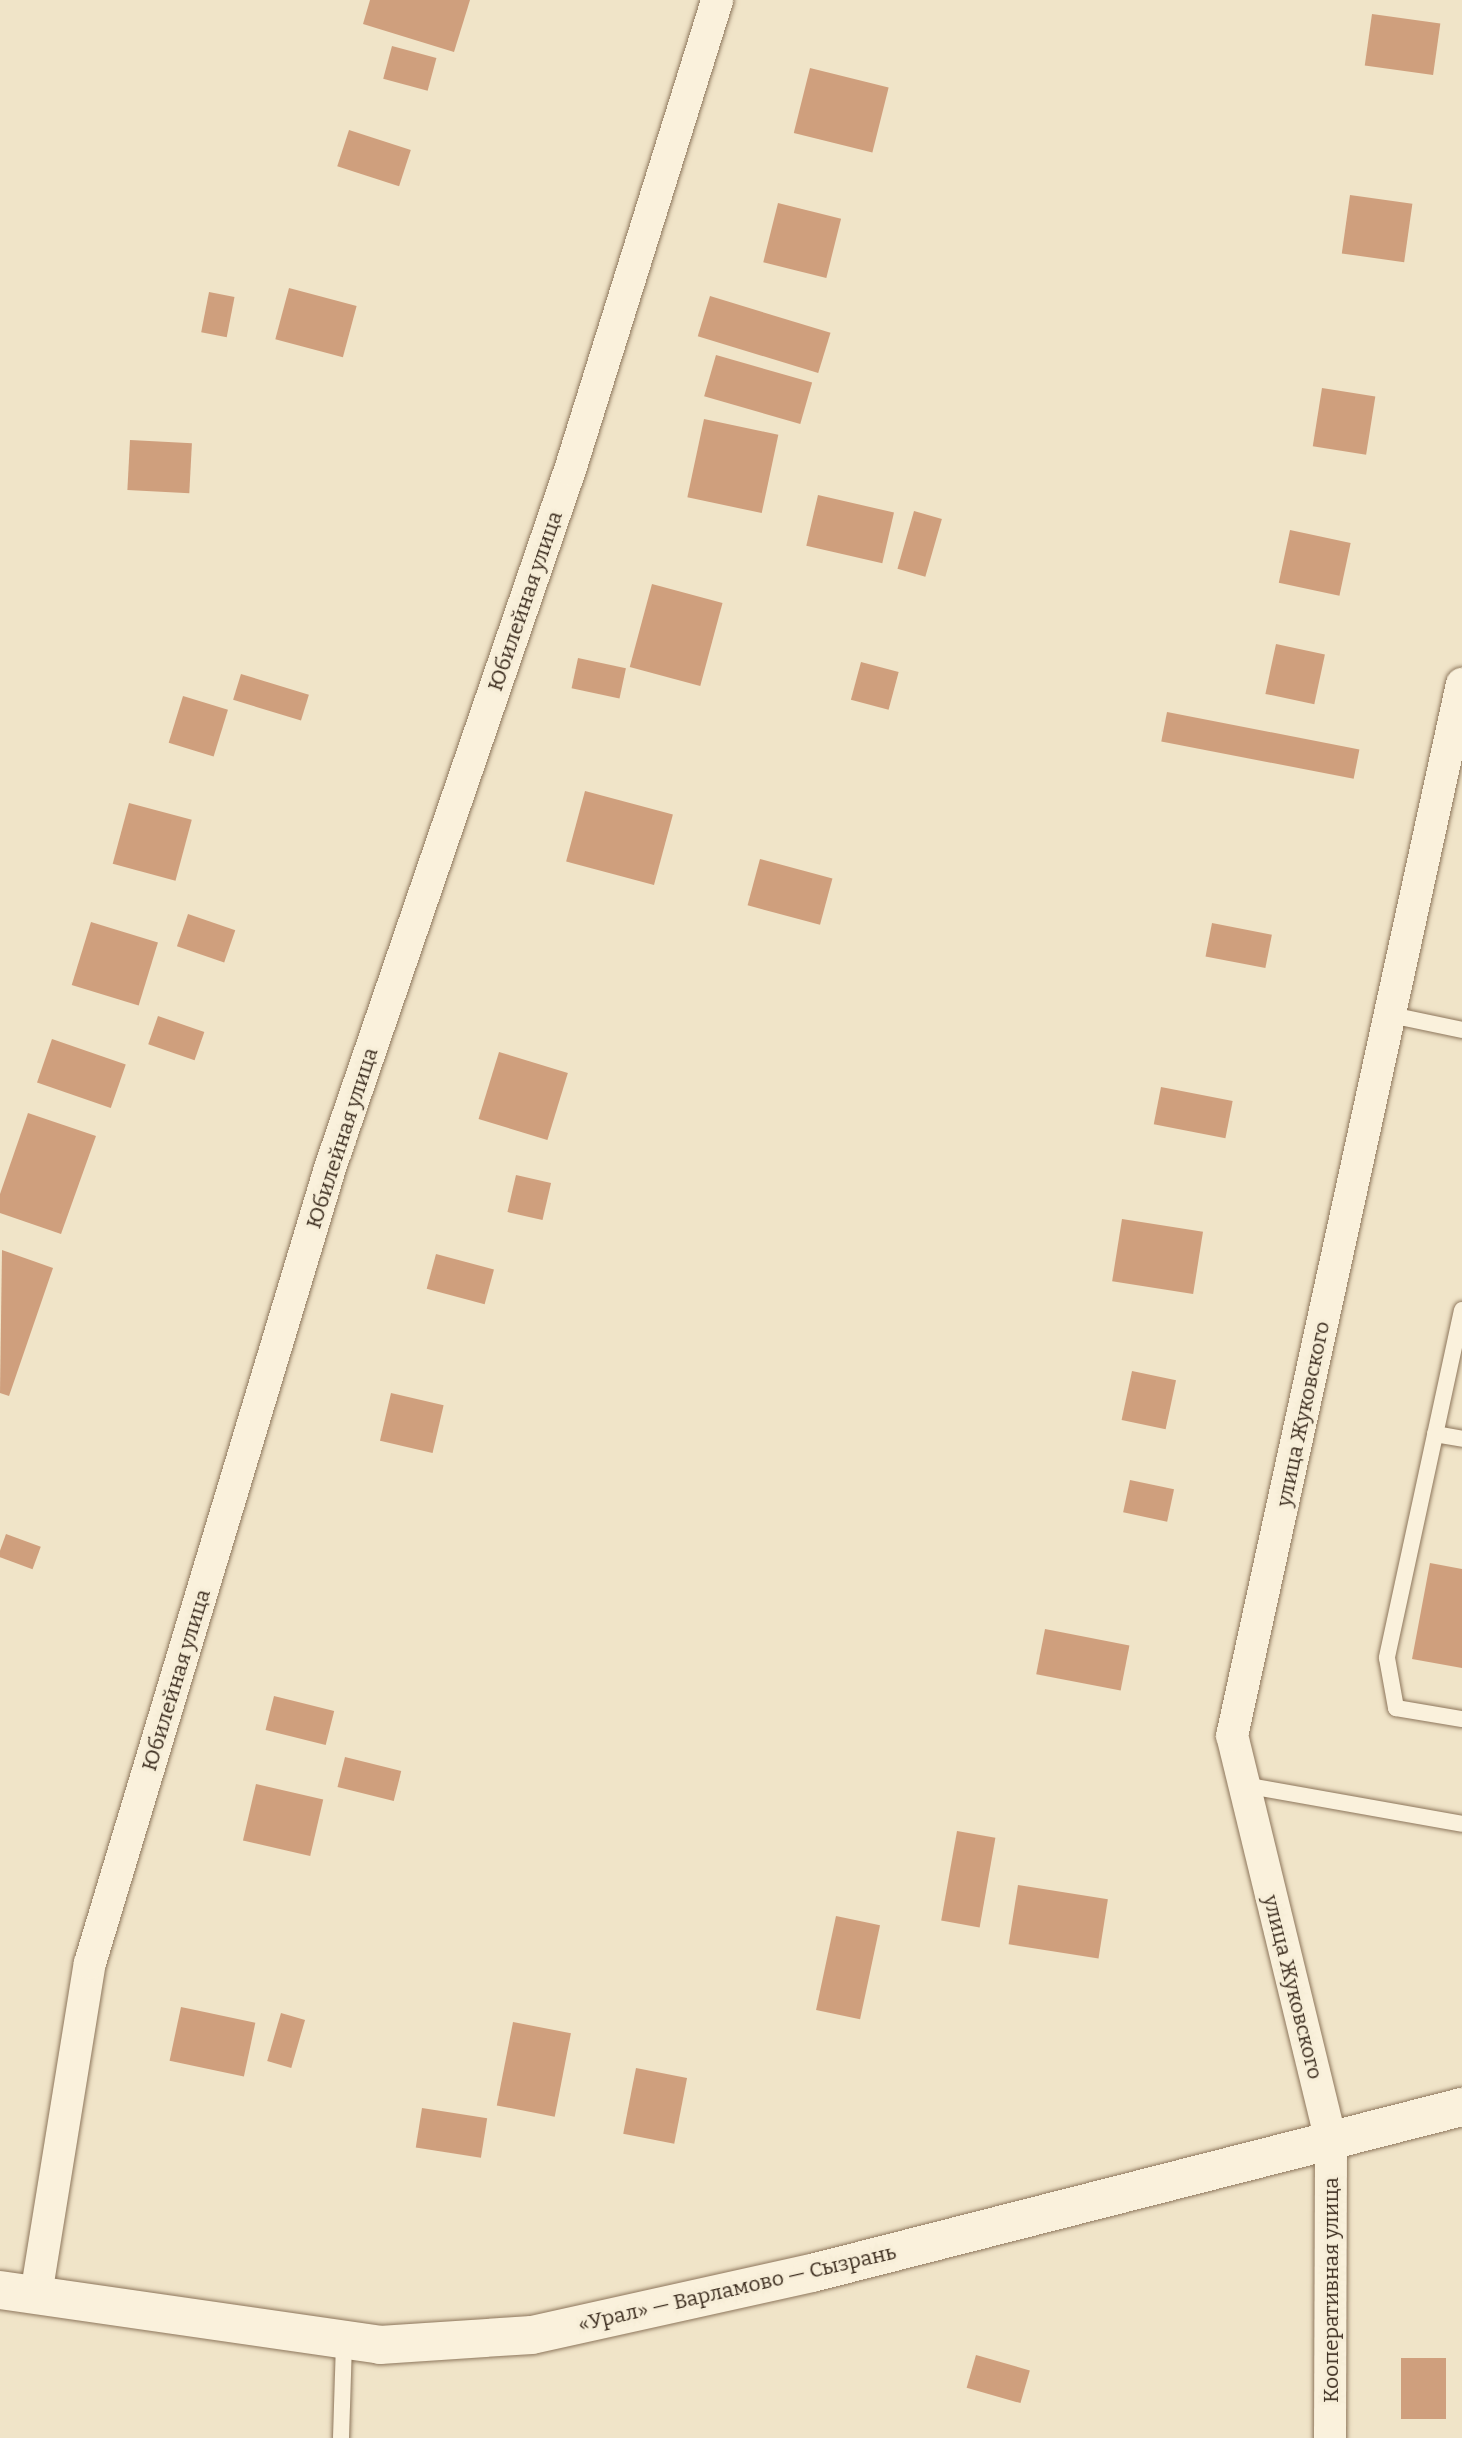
<!DOCTYPE html>
<html>
<head>
<meta charset="utf-8">
<style>
	body { margin:0 }
	#map { position:relative; width:1462px; height:2438px; overflow:hidden; background:#f0e4c8; font-family:Bitter,serif }
	div>[style] { position:absolute }
	[style*='--x'] { left:calc(var(--x)*1px); top:calc(var(--y)*1px); width:calc(var(--w)*1px); rotate:calc(var(--a)*1deg) }
	.building>* { inset:0; background:#cf9f7d; transform-origin:0 0 }
	.roads { filter:drop-shadow(0 0 2px #8d765c) drop-shadow(0 0 2px #8d765c) }
	.lane>* { height:16px; margin:-8px; padding:0 8px; transform-origin:8px; border-radius:8px; background:#faf1dc }
	.street>* { height:32px; margin:-16px; padding:0 16px; transform-origin:16px; border-radius:16px; background:#faf1dc }
	.secondary>* { height:38px; margin:-19px; padding:0 19px; transform-origin:19px; border-radius:19px; background:#faf1dc }
	span { translate:-50% -50%; white-space:nowrap; text-align:center; line-height:1.15; -webkit-text-stroke:6px #f7eed8; paint-order:stroke }
	.street-label { font-size:21px; color:#3d2e20 }
</style>
</head>
<body>
<div id="map">
	<div class="building">
		<div style="clip-path:polygon(370px 0,470px 0,454px 52px,363px 24px)"></div>
		<div style="left:1372px;top:14px;width:69px;height:52px;rotate:8deg"></div>
		<div style="left:392px;top:46px;width:46px;height:34px;rotate:15deg"></div>
		<div style="left:810px;top:68px;width:81px;height:67px;rotate:14deg"></div>
		<div style="left:349px;top:130px;width:65px;height:38px;rotate:18deg"></div>
		<div style="left:1350px;top:195px;width:63px;height:59px;rotate:8deg"></div>
		<div style="left:778px;top:203px;width:65px;height:61px;rotate:14deg"></div>
		<div style="left:289px;top:288px;width:70px;height:53px;rotate:15deg"></div>
		<div style="left:209px;top:292px;width:26px;height:41px;rotate:11deg"></div>
		<div style="left:710px;top:296px;width:126px;height:42px;rotate:17deg"></div>
		<div style="left:716px;top:355px;width:100px;height:43px;rotate:16deg"></div>
		<div style="left:1322px;top:388px;width:54px;height:59px;rotate:9deg"></div>
		<div style="left:704px;top:419px;width:76px;height:80px;rotate:12deg"></div>
		<div style="left:130px;top:440px;width:62px;height:50px;rotate:3deg"></div>
		<div style="left:818px;top:495px;width:78px;height:52px;rotate:13deg"></div>
		<div style="left:914px;top:511px;width:29px;height:60px;rotate:16deg"></div>
		<div style="left:1290px;top:530px;width:62px;height:54px;rotate:12deg"></div>
		<div style="left:652px;top:584px;width:73px;height:86px;rotate:15deg"></div>
		<div style="left:1276px;top:644px;width:50px;height:51px;rotate:12deg"></div>
		<div style="left:578px;top:658px;width:49px;height:31px;rotate:12deg"></div>
		<div style="left:861px;top:662px;width:39px;height:39px;rotate:15deg"></div>
		<div style="left:241px;top:674px;width:71px;height:27px;rotate:17deg"></div>
		<div style="left:183px;top:696px;width:47px;height:49px;rotate:17deg"></div>
		<div style="left:1167px;top:712px;width:196px;height:30px;rotate:11deg"></div>
		<div style="left:585px;top:791px;width:91px;height:73px;rotate:15deg"></div>
		<div style="left:129px;top:803px;width:65px;height:63px;rotate:15deg"></div>
		<div style="left:760px;top:859px;width:75px;height:48px;rotate:15deg"></div>
		<div style="left:188px;top:914px;width:50px;height:34px;rotate:19deg"></div>
		<div style="left:91px;top:922px;width:70px;height:66px;rotate:17deg"></div>
		<div style="left:1212px;top:923px;width:61px;height:34px;rotate:11deg"></div>
		<div style="left:158px;top:1016px;width:49px;height:30px;rotate:19deg"></div>
		<div style="left:52px;top:1039px;width:78px;height:46px;rotate:19deg"></div>
		<div style="left:499px;top:1052px;width:72px;height:70px;rotate:17deg"></div>
		<div style="left:1161px;top:1087px;width:73px;height:38px;rotate:11deg"></div>
		<div style="clip-path:polygon(28px 1113px,96px 1136px,61px 1234px,0 1213px,0 1194px)"></div>
		<div style="left:516px;top:1175px;width:36px;height:38px;rotate:13deg"></div>
		<div style="left:1122px;top:1219px;width:82px;height:63px;rotate:9deg"></div>
		<div style="clip-path:polygon(2px 1250px,53px 1268px,9px 1396px,0 1393px)"></div>
		<div style="left:436px;top:1254px;width:60px;height:36px;rotate:15deg"></div>
		<div style="left:1132px;top:1371px;width:45px;height:50px;rotate:12deg"></div>
		<div style="left:391px;top:1393px;width:54px;height:49px;rotate:13deg"></div>
		<div style="left:1130px;top:1480px;width:45px;height:33px;rotate:12deg"></div>
		<div style="left:6px;top:1534px;width:37px;height:24px;rotate:20deg"></div>
		<div style="clip-path:polygon(1430px 1563px,1462px 1569px,1462px 1668px,1412px 1659px)"></div>
		<div style="left:1045px;top:1629px;width:86px;height:46px;rotate:11deg"></div>
		<div style="left:274px;top:1696px;width:62px;height:35px;rotate:14deg"></div>
		<div style="left:345px;top:1757px;width:58px;height:31px;rotate:14deg"></div>
		<div style="left:256px;top:1784px;width:69px;height:58px;rotate:13deg"></div>
		<div style="left:957px;top:1831px;width:39px;height:91px;rotate:10deg"></div>
		<div style="left:1018px;top:1885px;width:91px;height:60px;rotate:9deg"></div>
		<div style="left:836px;top:1916px;width:45px;height:96px;rotate:12deg"></div>
		<div style="left:181px;top:2007px;width:76px;height:55px;rotate:12deg"></div>
		<div style="left:281px;top:2013px;width:25px;height:50px;rotate:16deg"></div>
		<div style="left:513px;top:2022px;width:59px;height:85px;rotate:11deg"></div>
		<div style="left:636px;top:2068px;width:52px;height:67px;rotate:11deg"></div>
		<div style="left:422px;top:2108px;width:66px;height:40px;rotate:9deg"></div>
		<div style="left:976px;top:2355px;width:56px;height:34px;rotate:16deg"></div>
		<div style="left:1446px;top:2358px;width:61px;height:45px;rotate:90deg"></div>
	</div>
	<div class="roads">
		<div class="lane">
			<div style="--x:1391;--y:1015;--w:73;--a:11.9"></div>
			<div style="--x:1462;--y:1310;--w:356;--a:102.2"></div>
			<div style="--x:1387;--y:1658;--w:51;--a:79.8"></div>
			<div style="--x:1396;--y:1708;--w:67;--a:9.5"></div>
			<div style="--x:1435;--y:1434;--w:27;--a:10"></div>
			<div style="--x:1244;--y:1785;--w:221;--a:10.1"></div>
			<div style="--x:341;--y:2438;--w:98;--a:-88.2"></div>
		</div>
		<div class="street">
			<div style="--x:36;--y:2295;--w:336;--a:-80.8"></div>
			<div style="--x:90;--y:1963;--w:830;--a:-73.2"></div>
			<div style="--x:330;--y:1168;--w:738;--a:-71.03"></div>
			<div style="--x:570;--y:470;--w:492;--a:-72.6"></div>
			<div style="--x:1330;--y:2438;--w:297;--a:-89.8"></div>
			<div style="--x:1331;--y:2141;--w:417;--a:-103.7"></div>
			<div style="--x:1232;--y:1736;--w:1077;--a:-77.67"></div>
		</div>
		<div class="secondary">
			<div style="--x:0;--y:2290;--w:384;--a:8.2"></div>
			<div style="--x:380;--y:2345;--w:152;--a:-3.8"></div>
			<div style="--x:532;--y:2335;--w:287;--a:-12.5"></div>
			<div style="--x:812;--y:2273;--w:671;--a:-14.33"></div>
		</div>
	</div>
	<div class="street-label">
		<span style="left:525px;top:601px;rotate:-71deg">Юбилейная улица</span>
		<span style="left:342px;top:1138px;rotate:-72deg">Юбилейная улица</span>
		<span style="left:1303px;top:1414px;rotate:-78deg">улица Жуковского</span>
		<span style="left:176px;top:1680px;rotate:-73deg">Юбилейная улица</span>
		<span style="left:1293px;top:1987px;rotate:76deg">улица Жуковского</span>
		<span style="left:737px;top:2288px;rotate:-13deg">«Урал» — Варламово — Сызрань</span>
		<span style="left:1331px;top:2290px;rotate:-90deg">Кооперативная улица</span>
	</div>
</div>
</body>
</html>
